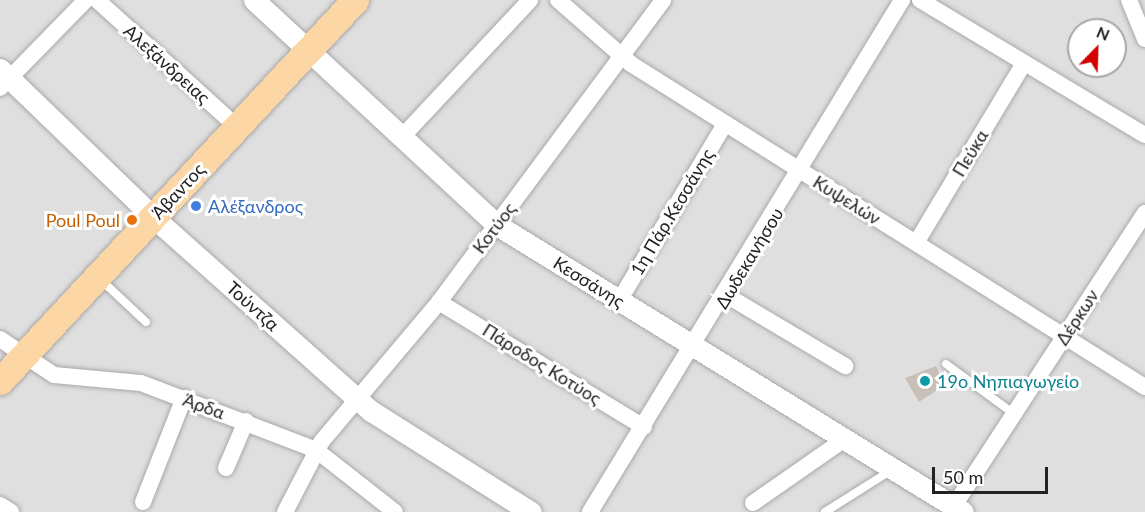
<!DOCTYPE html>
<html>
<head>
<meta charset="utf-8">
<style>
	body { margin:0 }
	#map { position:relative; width:1145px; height:512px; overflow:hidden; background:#f2efe9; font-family:Lato,sans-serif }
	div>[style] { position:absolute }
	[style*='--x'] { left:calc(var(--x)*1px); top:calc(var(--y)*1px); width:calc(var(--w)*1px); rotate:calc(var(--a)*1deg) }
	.residential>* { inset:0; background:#e0dfdf }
	.building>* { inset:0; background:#c7bfb8 }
	.roads { filter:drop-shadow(0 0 2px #a9a9a9) drop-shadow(0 0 2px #a9a9a9) }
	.service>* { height:8px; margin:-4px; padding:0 4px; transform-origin:4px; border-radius:4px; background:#fff }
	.minor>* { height:16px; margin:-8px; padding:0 8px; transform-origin:8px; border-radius:8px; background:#fff }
	.tertiary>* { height:21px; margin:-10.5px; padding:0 10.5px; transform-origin:10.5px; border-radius:10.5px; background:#fff }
	.primary>* { height:27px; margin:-13.5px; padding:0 13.5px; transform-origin:13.5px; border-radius:13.5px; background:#fcd6a4 }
	.dots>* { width:16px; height:16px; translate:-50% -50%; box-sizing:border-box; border:3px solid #fff; border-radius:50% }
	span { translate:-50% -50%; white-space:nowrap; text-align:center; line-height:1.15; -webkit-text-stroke:6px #fff; paint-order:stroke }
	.street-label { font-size:18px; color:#222 }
	.shop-label { font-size:18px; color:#366cbe }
	.left { translate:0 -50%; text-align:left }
	.food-label { font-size:18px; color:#c56008 }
	.right { translate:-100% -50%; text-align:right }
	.culture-label { font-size:18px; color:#0d838f }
	.north { position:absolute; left:1067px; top:18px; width:60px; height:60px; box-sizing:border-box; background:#fff; border:2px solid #a7a7a7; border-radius:50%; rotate:23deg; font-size:16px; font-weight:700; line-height:24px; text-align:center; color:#222 }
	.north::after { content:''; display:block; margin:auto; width:21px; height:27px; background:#d40000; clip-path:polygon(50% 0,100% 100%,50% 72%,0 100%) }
	.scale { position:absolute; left:932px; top:467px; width:116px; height:27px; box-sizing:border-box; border:3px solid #222; border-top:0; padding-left:8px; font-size:18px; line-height:21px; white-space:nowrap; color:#222; -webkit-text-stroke:4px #fff; paint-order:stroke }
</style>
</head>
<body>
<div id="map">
	<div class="residential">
		<div style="clip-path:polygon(evenodd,0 0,1145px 0,1145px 512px,0 512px,0 0,1079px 30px,1115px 30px,1115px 66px,1079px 66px,1079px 30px)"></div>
	</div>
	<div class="building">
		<div style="clip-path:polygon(936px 366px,945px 385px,919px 402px,905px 378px)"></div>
	</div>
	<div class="roads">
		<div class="service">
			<div style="--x:100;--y:279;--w:63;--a:43.1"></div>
			<div style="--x:946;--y:364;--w:84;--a:36.3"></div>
			<div style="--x:825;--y:512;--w:77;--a:-32.2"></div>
		</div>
		<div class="minor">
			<div style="--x:97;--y:0;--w:189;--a:42.2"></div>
			<div style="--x:558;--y:0;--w:97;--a:41.2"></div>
			<div style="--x:631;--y:64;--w:607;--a:32.15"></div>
			<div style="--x:920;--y:0;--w:262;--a:31"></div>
			<div style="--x:1129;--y:0;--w:42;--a:67.7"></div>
			<div style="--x:0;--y:88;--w:123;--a:-45.7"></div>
			<div style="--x:401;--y:138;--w:189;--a:-46.9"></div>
			<div style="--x:916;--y:243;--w:210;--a:-59"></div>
			<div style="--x:726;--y:295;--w:139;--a:30.8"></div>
			<div style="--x:619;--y:301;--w:206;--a:-59.1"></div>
			<div style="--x:439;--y:302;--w:240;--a:31.4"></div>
			<div style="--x:0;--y:339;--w:65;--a:33.7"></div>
			<div style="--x:54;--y:375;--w:87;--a:5.3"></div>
			<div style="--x:141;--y:383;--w:187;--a:20.9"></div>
			<div style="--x:316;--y:450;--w:100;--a:38.1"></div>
			<div style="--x:226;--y:468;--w:51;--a:-66.9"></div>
			<div style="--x:143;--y:502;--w:112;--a:-68.5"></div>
			<div style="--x:753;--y:503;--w:108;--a:-34.9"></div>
			<div style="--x:0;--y:505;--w:13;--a:32"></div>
			<div style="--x:285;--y:512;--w:80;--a:-62.5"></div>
			<div style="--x:322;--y:441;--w:182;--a:-49.9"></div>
			<div style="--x:439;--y:302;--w:376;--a:-53.4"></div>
			<div style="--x:590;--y:512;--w:600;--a:-58.64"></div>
			<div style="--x:950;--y:512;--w:357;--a:-56.9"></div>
		</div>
		<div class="tertiary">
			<div style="--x:254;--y:0;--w:331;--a:42.8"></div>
			<div style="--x:497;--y:225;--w:547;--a:31.63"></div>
			<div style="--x:0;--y:69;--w:213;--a:44"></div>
			<div style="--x:153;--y:217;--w:292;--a:41.7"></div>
			<div style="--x:371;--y:411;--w:189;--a:32.3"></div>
		</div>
		<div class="primary">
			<div style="--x:0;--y:381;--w:521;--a:-47.02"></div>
		</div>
	</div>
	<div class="dots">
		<div style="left:196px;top:206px;background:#3f7fe0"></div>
		<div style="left:132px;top:220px;background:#e8710a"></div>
		<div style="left:925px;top:381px;background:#0f9aa8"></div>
	</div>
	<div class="street-label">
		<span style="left:167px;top:64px;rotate:42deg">Αλεξάνδρειας</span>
		<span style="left:970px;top:153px;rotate:-59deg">Πεύκα</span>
		<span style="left:178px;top:191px;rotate:-47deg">Άβαντος</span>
		<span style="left:847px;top:200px;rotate:32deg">Κυψελών</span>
		<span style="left:672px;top:212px;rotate:-59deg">1η Πάρ.Κεσσάνης</span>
		<span style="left:494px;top:228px;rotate:-53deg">Κοτύος</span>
		<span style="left:749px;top:258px;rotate:-59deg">Δωδεκανήσου</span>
		<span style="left:589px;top:282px;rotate:32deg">Κεσσάνης</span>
		<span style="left:253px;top:306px;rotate:42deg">Τούντζα</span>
		<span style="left:1077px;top:317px;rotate:-57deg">Δέρκων</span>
		<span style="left:542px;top:364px;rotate:32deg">Πάροδος Κοτύος</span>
		<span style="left:204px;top:406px;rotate:20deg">Άρδα</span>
	</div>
	<div class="shop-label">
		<span class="left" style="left:208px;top:206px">Αλέξανδρος</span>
	</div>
	<div class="food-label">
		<span class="right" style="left:120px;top:220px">Poul Poul</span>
	</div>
	<div class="culture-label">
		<span class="left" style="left:937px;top:381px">19ο Νηπιαγωγείο</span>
	</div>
	<div class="north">N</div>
	<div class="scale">50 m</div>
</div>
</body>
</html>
